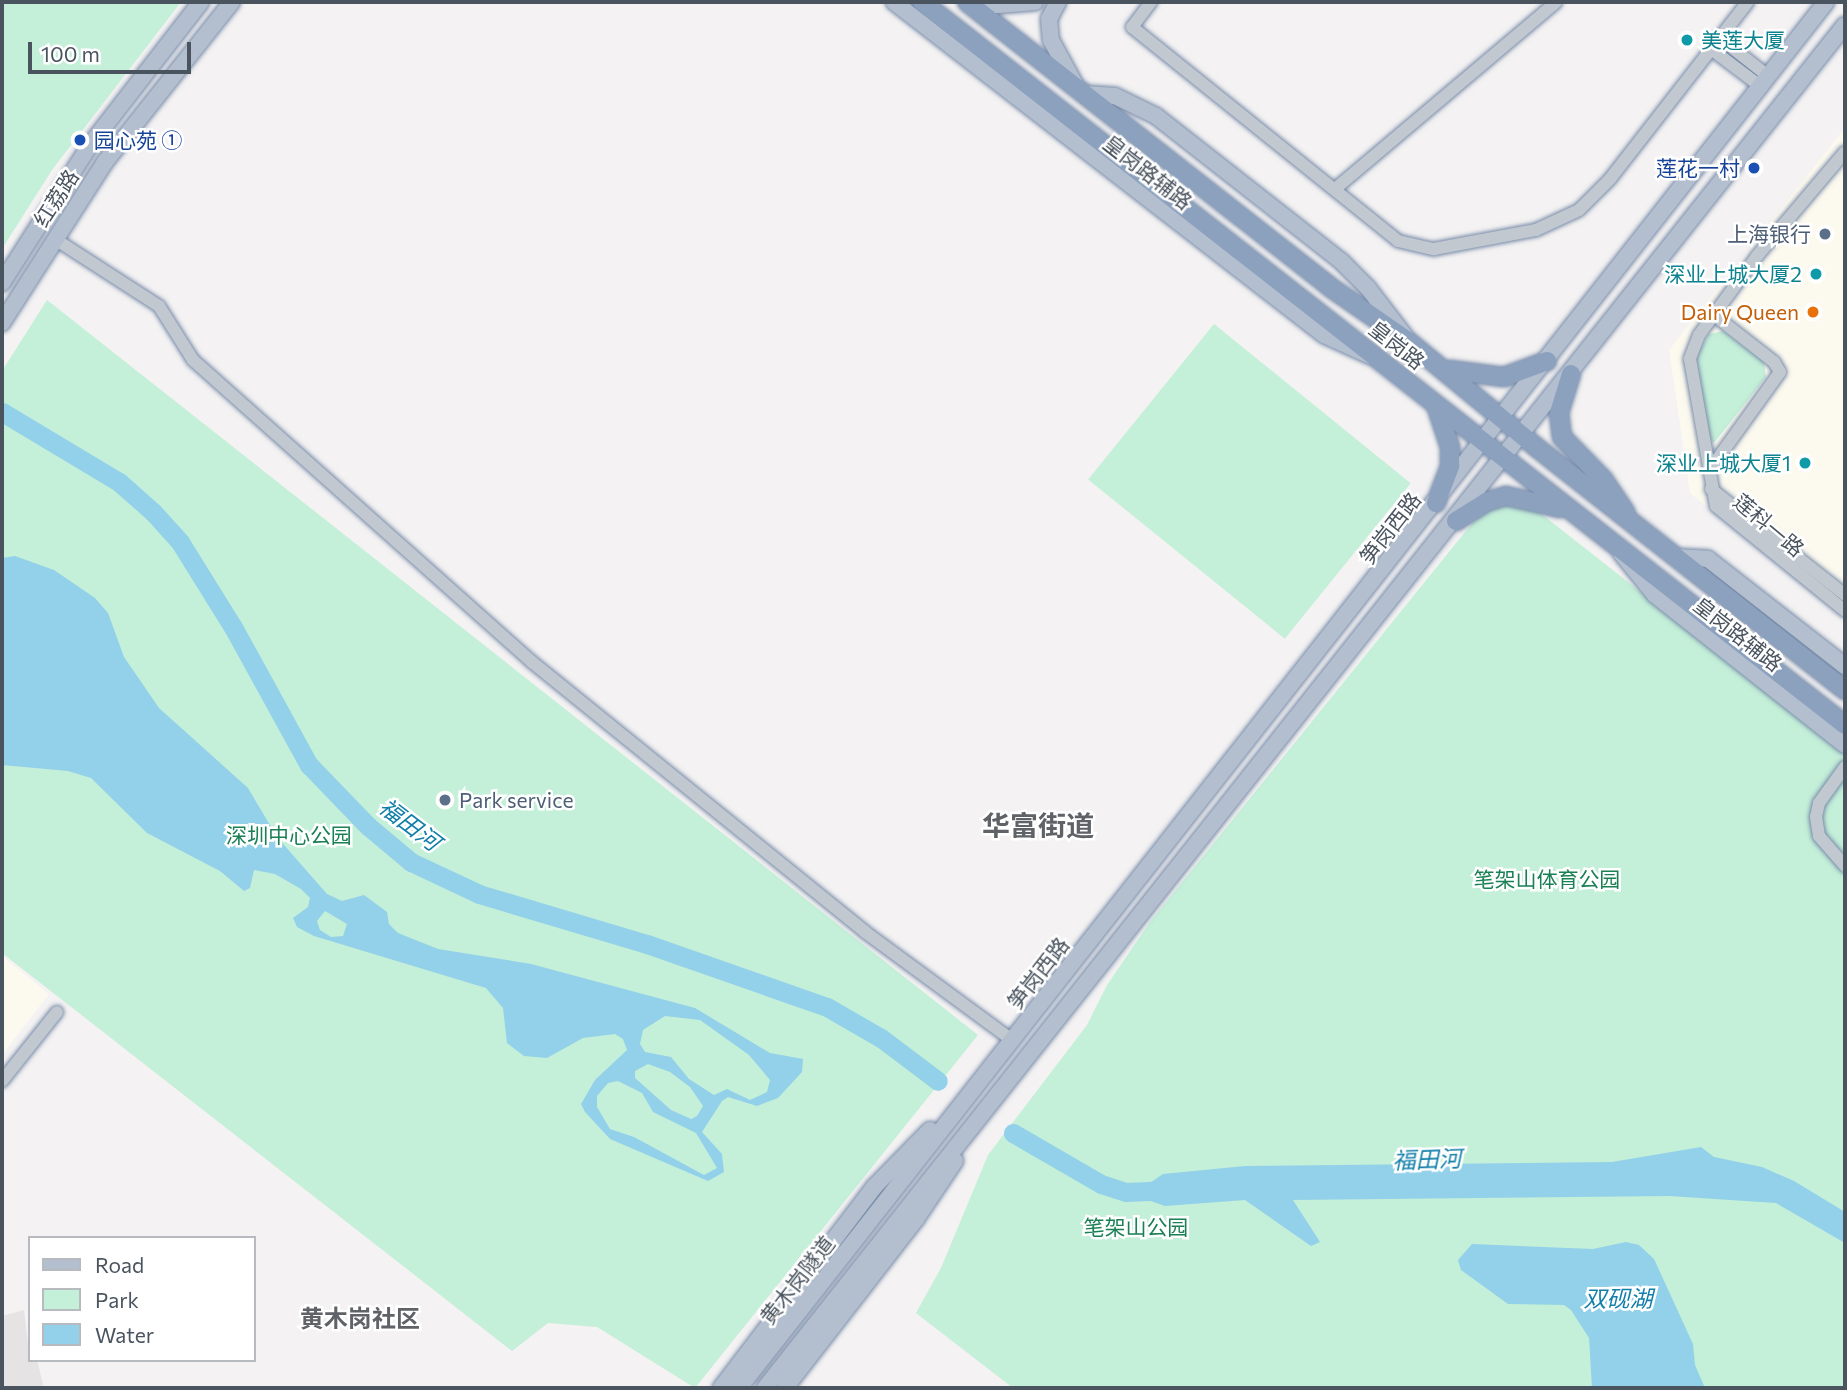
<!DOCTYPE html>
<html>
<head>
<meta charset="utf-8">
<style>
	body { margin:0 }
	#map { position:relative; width:1847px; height:1390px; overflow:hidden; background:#f4f2f2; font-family:Commissioner,"Noto Sans SC",sans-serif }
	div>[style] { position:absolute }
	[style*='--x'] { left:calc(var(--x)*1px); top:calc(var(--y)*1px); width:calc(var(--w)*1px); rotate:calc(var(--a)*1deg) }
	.commercial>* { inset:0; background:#fcf9ee }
	.education>* { inset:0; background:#e5e3e4 }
	.green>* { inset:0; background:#c4efd8; transform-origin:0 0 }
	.water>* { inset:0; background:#93d1ea }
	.river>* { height:19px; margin:-9.5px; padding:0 9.5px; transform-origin:9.5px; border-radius:9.5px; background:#93d1ea }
	.roads { filter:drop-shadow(0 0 2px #788caa) drop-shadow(0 0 2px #788caa) }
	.minor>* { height:12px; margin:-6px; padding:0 6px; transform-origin:6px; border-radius:6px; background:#c1c8d0 }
	.major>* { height:16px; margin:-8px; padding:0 8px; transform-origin:8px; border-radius:8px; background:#b3bfcf }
	.highway>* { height:18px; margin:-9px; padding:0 9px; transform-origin:9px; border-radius:9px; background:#8ca1be }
	.dots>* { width:19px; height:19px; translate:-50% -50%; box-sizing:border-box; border:4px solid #fff; border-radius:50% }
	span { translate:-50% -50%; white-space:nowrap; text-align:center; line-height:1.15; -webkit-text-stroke:5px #fff; paint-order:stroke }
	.culture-label { font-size:21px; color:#0d838f }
	.left { translate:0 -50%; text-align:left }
	.right { translate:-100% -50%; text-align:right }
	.transit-label { font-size:21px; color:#164399 }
	.street-label { font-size:21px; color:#4a545f }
	.service-label { font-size:21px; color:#4e5e75 }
	.food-label { font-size:21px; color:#c56008 }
	.park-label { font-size:21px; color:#1c8055 }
	.water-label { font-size:23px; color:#127faa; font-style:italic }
	.quarter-label { font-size:24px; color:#5f6267; font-weight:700 }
	.district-label { font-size:28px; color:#5f6267; font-weight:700 }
	.frame { position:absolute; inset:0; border:4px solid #4a545f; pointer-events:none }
	.legend { position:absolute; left:28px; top:1236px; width:228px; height:126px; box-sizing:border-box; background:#fff; border:2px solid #b7bbbf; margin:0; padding:9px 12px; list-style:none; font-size:21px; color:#4a545f }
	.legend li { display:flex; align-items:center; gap:14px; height:35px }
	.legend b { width:35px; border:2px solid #b7bbbf }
	.scale { position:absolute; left:28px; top:42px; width:163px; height:32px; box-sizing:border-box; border:4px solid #4a545f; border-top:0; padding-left:9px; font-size:21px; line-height:24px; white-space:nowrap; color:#4a545f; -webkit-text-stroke:5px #fff; paint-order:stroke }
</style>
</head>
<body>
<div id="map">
	<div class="commercial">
		<div style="clip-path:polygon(1845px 128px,1845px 618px,1690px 493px,1669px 350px)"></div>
		<div style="clip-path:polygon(2px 956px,49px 994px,2px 1055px)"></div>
	</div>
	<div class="education">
		<div style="clip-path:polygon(24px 1310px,30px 1360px,37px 1360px,44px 1388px,2px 1388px,2px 1316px)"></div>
	</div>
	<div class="green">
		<div style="clip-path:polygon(2px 2px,181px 2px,52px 170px,2px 249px)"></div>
		<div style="clip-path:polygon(47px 300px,978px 1035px,695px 1388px,597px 1327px,548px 1323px,512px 1351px,2px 953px,2px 371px)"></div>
		<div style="left:1214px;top:324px;width:253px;height:200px;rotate:39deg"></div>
		<div style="clip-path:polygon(1723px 331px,1764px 362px,1766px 377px,1714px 443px,1709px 438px,1696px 356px,1709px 334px)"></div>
		<div style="clip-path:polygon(1499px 501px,1539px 512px,1845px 753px,1845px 1388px,1013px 1388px,916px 1313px,941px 1268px,988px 1155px,1087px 1025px,1107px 985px,1150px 922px,1478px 516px)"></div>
	</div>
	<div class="water">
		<div style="clip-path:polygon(evenodd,15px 556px,54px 570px,95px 598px,108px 613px,124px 657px,159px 708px,248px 788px,277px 837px,327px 894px,342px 901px,364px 895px,387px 912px,389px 924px,398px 933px,438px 949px,531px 964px,695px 1008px,770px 1053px,803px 1059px,802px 1072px,778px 1098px,757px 1106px,728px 1097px,722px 1101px,702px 1132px,722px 1154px,724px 1172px,708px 1181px,610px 1139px,585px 1112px,581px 1104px,595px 1080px,627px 1050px,623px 1039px,615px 1034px,583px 1038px,547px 1058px,524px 1056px,507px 1043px,503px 1008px,486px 988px,314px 936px,297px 927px,293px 918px,308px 907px,310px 898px,301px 889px,275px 874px,254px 870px,250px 888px,244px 891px,220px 871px,147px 833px,91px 778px,68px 771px,2px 765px,2px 558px,15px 556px,325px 911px,347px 924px,343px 936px,331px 937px,320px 930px,317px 921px,325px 911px,15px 556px,665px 1016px,700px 1020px,749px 1055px,770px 1080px,767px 1092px,750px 1100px,727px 1089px,714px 1095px,689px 1079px,671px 1057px,645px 1052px,640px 1044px,643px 1030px,665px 1016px,15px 556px,648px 1064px,670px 1072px,690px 1087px,703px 1106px,697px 1116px,691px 1119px,671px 1110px,635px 1078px,635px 1071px,648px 1064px,15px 556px,618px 1081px,642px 1093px,653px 1112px,696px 1133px,717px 1168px,704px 1175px,634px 1137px,610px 1129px,597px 1107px,597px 1096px,608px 1083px,618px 1081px)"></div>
		<div style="clip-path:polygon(1701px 1147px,1714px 1157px,1762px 1167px,1794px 1181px,1845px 1212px,1845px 1243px,1776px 1203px,1669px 1196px,1293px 1200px,1320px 1242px,1311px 1246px,1245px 1200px,1165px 1206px,1148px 1200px,1147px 1185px,1163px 1174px,1245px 1166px,1612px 1162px)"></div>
		<div style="clip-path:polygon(1626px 1242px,1639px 1245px,1654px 1259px,1693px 1344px,1695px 1365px,1705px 1388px,1592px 1388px,1589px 1338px,1571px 1310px,1564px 1305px,1508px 1304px,1461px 1270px,1458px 1260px,1472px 1244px,1593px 1249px)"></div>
	</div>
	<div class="river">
		<div style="--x:2;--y:412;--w:136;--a:30.9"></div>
		<div style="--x:119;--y:482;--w:45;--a:41.4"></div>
		<div style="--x:153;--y:512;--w:40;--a:48"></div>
		<div style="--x:180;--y:542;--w:100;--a:58.1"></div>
		<div style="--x:233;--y:627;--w:158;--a:61.2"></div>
		<div style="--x:309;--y:765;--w:85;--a:46"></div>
		<div style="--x:368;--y:826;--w:56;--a:39.9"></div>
		<div style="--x:411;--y:862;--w:75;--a:25.2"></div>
		<div style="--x:479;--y:894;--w:175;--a:16.6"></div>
		<div style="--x:647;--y:944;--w:191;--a:19.3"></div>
		<div style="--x:827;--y:1007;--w:62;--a:29.9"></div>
		<div style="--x:881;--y:1038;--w:71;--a:37"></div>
		<div style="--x:1013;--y:1133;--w:102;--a:30.1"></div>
		<div style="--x:1101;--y:1184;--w:26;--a:18"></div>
		<div style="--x:1126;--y:1192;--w:46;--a:-2.5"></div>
	</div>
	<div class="roads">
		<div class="minor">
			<div style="--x:1151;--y:2;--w:31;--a:127"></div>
			<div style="--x:1132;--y:27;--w:341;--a:38.8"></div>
			<div style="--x:1398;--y:241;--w:37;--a:13"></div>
			<div style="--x:1434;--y:249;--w:104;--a:-10.6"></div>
			<div style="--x:1536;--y:230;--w:47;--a:-24.9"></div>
			<div style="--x:1579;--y:210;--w:44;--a:-45"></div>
			<div style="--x:1610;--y:179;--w:224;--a:-52.1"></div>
			<div style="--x:1720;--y:38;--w:61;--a:38.4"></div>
			<div style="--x:1711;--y:49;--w:61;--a:37.1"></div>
			<div style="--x:1845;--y:152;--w:136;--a:130.2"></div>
			<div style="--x:1757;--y:256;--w:98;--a:126.3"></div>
			<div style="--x:1699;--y:335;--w:26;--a:111"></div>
			<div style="--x:1690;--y:359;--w:149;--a:80"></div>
			<div style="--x:1716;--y:506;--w:166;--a:39.1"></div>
			<div style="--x:1335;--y:189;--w:289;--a:-40.2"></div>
			<div style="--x:55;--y:239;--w:124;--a:32.8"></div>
			<div style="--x:159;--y:306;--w:64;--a:57.8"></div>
			<div style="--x:193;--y:360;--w:454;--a:41.7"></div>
			<div style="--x:532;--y:662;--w:429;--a:39"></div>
			<div style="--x:865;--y:932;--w:182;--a:36.3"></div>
			<div style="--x:1711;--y:468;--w:118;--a:-54.3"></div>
			<div style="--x:1780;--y:372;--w:12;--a:-121"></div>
			<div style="--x:1774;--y:362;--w:76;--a:-141.9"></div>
			<div style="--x:1711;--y:489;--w:171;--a:38.3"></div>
			<div style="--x:1845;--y:767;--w:44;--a:125.8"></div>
			<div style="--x:1819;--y:803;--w:14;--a:102"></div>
			<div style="--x:1816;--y:817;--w:19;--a:81"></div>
			<div style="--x:1819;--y:836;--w:40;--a:49"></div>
			<div style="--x:2;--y:1081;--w:88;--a:-51.4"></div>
		</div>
		<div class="major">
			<div style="--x:894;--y:2;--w:544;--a:37.75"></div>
			<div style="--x:1324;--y:335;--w:51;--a:24.1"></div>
			<div style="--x:1058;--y:2;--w:19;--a:118"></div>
			<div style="--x:1049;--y:19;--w:21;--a:85"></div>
			<div style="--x:1051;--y:40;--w:55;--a:61.6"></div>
			<div style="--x:974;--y:7;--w:61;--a:-4.7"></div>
			<div style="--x:1086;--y:94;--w:29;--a:4"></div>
			<div style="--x:1115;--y:96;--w:46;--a:26"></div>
			<div style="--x:1156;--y:116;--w:235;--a:38.1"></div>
			<div style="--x:1341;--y:261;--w:38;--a:45"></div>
			<div style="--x:1368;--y:288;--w:64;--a:52.6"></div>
			<div style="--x:2;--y:283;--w:164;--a:-57.5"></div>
			<div style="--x:90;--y:145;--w:181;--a:-52.2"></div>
			<div style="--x:2;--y:323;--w:191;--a:-57.4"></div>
			<div style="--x:105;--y:162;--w:204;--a:-51.6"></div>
			<div style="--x:1621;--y:553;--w:54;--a:51"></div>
			<div style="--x:1655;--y:595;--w:242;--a:38.3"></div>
			<div style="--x:1675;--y:557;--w:33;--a:3"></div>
			<div style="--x:1708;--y:559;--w:174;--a:38"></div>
			<div style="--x:721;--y:1388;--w:253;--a:-52.7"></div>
			<div style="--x:874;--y:1187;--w:80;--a:-45.5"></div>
			<div style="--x:739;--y:1388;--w:1761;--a:-51.89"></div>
			<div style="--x:765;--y:1388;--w:1739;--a:-51.61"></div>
			<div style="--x:785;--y:1388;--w:214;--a:-52.2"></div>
			<div style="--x:916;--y:1219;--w:70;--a:-56.1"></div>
		</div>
		<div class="highway">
			<div style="--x:922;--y:2;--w:1172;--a:38.07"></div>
			<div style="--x:967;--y:2;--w:462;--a:38.1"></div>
			<div style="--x:1330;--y:287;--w:95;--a:34.7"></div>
			<div style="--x:1408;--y:341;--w:166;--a:39.6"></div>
			<div style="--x:1536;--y:447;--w:393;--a:38.2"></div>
			<div style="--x:1450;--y:370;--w:54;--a:7.4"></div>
			<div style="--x:1504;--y:377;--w:46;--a:-20.4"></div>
			<div style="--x:1571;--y:374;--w:41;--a:107.1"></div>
			<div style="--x:1559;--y:413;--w:24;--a:83"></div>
			<div style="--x:1562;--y:437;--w:59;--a:45.7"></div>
			<div style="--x:1603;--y:479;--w:40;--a:56"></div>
			<div style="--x:1436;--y:503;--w:40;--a:-69"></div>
			<div style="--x:1450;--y:466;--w:19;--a:-90"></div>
			<div style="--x:1450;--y:447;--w:41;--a:-108.4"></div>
			<div style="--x:1456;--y:521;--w:36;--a:-32"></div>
			<div style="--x:1486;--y:502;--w:21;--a:-17"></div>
			<div style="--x:1506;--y:496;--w:55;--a:12.5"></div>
		</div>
	</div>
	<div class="dots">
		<div style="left:1687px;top:40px;background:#0f9aa8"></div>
		<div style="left:80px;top:140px;background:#1a4fb4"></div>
		<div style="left:1754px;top:168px;background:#1a4fb4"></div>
		<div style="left:1825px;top:234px;background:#5c6f8a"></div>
		<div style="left:1816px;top:274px;background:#0f9aa8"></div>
		<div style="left:1813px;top:312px;background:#e8710a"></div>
		<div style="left:1805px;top:463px;background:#0f9aa8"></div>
		<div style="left:445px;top:800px;background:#5c6f8a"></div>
	</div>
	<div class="culture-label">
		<span class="left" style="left:1701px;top:40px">美莲大厦</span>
		<span class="right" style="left:1802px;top:274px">深业上城大厦2</span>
		<span class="right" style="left:1791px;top:463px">深业上城大厦1</span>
	</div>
	<div class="transit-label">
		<span class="left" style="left:94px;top:140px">园心苑 ①</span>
		<span class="right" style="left:1740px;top:168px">莲花一村</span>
	</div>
	<div class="street-label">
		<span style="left:1148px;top:172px;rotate:38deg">皇岗路辅路</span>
		<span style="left:56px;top:198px;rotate:-57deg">红荔路</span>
		<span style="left:1397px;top:345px;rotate:38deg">皇岗路</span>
		<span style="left:1769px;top:525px;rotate:40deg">莲科一路</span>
		<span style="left:1390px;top:528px;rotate:-52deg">笋岗西路</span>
		<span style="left:1738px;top:634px;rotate:38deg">皇岗路辅路</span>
		<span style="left:1038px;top:973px;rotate:-52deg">笋岗西路</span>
		<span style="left:797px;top:1280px;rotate:-52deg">黄木岗隧道</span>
	</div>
	<div class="service-label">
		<span class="right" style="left:1811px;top:234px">上海银行</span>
		<span class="left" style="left:459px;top:800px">Park service</span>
	</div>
	<div class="food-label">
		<span class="right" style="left:1799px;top:312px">Dairy Queen</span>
	</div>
	<div class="park-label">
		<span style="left:289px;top:835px">深圳中心公园</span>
		<span style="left:1547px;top:879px">笔架山体育公园</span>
		<span style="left:1136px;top:1227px">笔架山公园</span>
	</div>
	<div class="water-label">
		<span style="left:410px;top:824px;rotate:37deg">福田河</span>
		<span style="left:1427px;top:1159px;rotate:-2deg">福田河</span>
		<span style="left:1618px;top:1298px">双砚湖</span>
	</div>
	<div class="quarter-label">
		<span style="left:360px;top:1318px">黄木岗社区</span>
	</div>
	<div class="district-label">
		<span style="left:1038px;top:825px">华富街道</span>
	</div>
	<div class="frame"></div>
	<ul class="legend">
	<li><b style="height:9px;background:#b3bfcf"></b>Road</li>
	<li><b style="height:19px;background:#c4efd8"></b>Park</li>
	<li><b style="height:19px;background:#93d1ea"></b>Water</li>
	</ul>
	<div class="scale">100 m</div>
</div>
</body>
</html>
